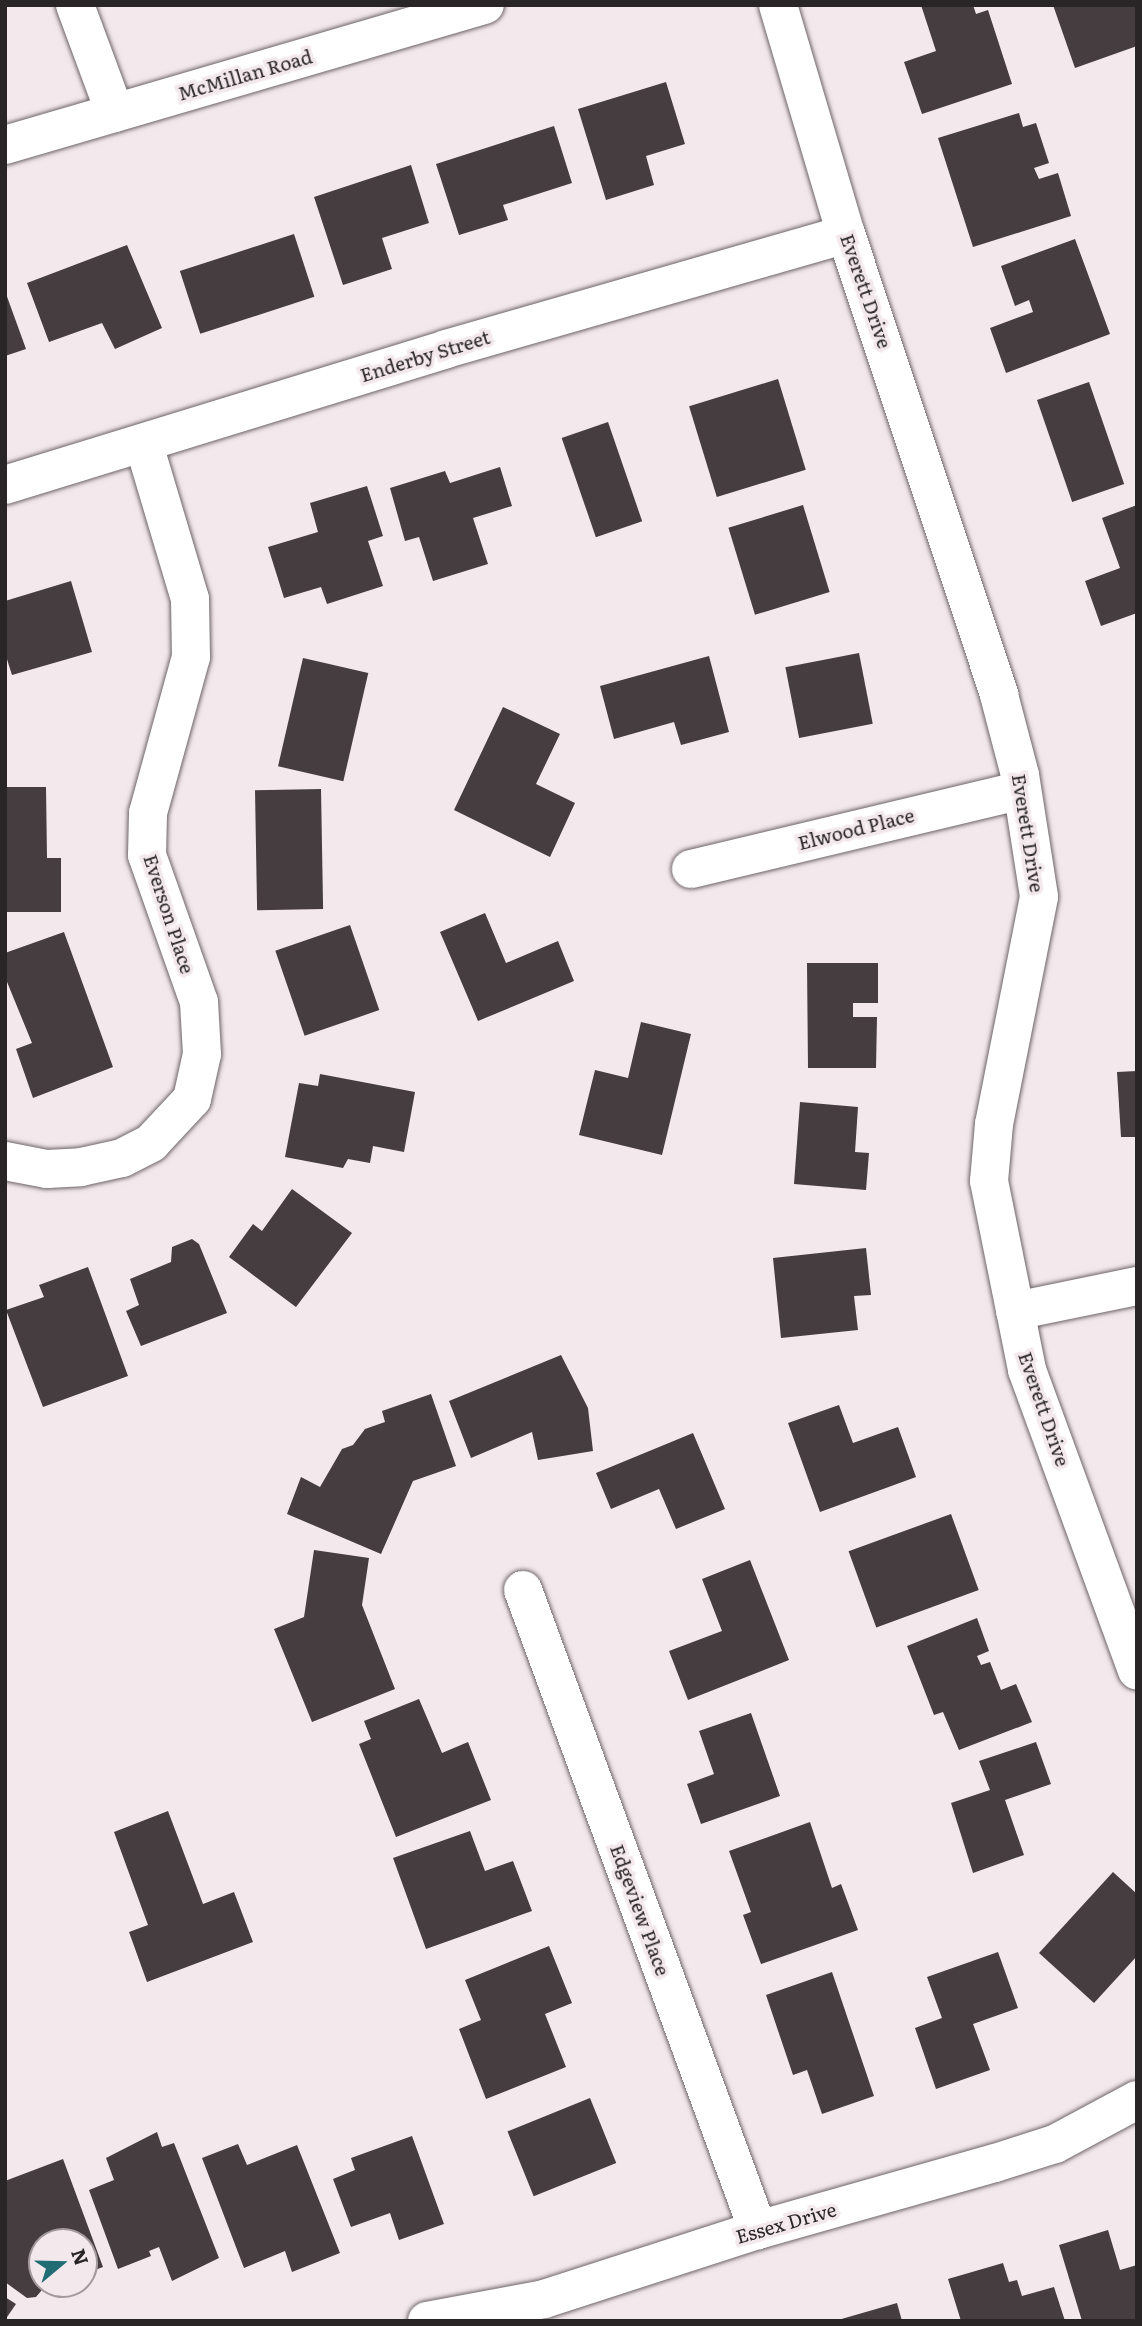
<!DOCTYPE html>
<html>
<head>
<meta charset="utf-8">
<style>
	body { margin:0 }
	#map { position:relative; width:1142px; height:2326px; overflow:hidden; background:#f3e8ec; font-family:Literata,serif }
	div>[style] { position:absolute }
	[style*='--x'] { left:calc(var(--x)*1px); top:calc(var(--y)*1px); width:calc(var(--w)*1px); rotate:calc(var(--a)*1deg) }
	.building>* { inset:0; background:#453d40; transform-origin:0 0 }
	.roads { filter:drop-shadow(0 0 2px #6e6568) drop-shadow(0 0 2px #6e6568) }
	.minor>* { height:38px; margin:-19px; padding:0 19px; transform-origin:19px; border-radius:19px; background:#fff }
	.tertiary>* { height:38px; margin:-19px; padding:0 19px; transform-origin:19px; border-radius:19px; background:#fff }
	span { translate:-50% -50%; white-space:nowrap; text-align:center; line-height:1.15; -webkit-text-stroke:7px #f3e8ec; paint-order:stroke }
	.street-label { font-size:19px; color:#292526 }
	.frame { position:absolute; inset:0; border:7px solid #292526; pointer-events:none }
	.north { position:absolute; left:28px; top:2228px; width:70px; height:70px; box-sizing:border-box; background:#f3e8ec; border:2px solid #a29a9d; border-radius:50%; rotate:71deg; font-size:19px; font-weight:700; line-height:28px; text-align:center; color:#292526 }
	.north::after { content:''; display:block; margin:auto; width:24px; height:32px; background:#216c72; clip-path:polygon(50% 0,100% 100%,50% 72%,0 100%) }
</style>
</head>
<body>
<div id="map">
	<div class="building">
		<div style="clip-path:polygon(921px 5px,973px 5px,976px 14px,988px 10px,1012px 84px,922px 114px,904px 62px,936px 51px)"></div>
		<div style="clip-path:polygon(1053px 5px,1137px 5px,1137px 46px,1075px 68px)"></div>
		<div style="clip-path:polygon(666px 82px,685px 144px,646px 156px,654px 185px,606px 200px,578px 109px)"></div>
		<div style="clip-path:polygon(1019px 113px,1023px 127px,1036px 123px,1049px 163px,1034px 168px,1039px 179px,1058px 173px,1071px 216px,973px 247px,938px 138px)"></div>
		<div style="clip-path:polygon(554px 126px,572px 183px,503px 205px,508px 220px,459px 235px,436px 164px)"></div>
		<div style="clip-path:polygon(411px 165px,429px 223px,382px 238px,392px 269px,343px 285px,314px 197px)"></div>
		<div style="left:294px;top:234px;width:66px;height:120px;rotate:72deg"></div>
		<div style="clip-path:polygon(1075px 239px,1110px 334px,1006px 373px,990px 328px,1033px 312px,1029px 300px,1015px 306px,1001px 266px)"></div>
		<div style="clip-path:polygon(127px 245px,162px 328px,115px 349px,102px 323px,49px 342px,27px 283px)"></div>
		<div style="clip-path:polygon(5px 291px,26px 349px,5px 356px)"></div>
		<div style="left:778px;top:379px;width:95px;height:93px;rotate:73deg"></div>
		<div style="left:1089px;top:382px;width:108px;height:55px;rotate:71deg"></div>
		<div style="left:608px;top:422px;width:105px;height:49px;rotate:71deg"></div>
		<div style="clip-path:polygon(500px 467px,512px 506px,473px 518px,488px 564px,433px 581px,419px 537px,405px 541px,390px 488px,445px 471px,450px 483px)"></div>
		<div style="clip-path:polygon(367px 486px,383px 536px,368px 541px,383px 586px,327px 604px,321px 587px,284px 598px,268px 547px,318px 532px,310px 503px)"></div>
		<div style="left:803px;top:505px;width:91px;height:78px;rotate:73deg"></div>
		<div style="clip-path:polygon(1137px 505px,1137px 613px,1101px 626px,1085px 581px,1120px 568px,1102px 518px)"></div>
		<div style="clip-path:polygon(71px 581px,92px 652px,12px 675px,5px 653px,5px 601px)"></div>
		<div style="left:859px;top:653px;width:72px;height:75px;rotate:79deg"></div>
		<div style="clip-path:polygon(709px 656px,729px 732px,681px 745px,674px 722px,614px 739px,600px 686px)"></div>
		<div style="left:303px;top:658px;width:67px;height:111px;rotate:13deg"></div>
		<div style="clip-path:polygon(503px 707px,560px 734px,536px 784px,575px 803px,550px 857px,454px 810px)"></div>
		<div style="clip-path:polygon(5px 787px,46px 787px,47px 858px,61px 858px,61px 912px,5px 912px)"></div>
		<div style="left:321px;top:789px;width:120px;height:66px;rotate:89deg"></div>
		<div style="clip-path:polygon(485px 913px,506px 963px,558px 941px,574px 981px,478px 1021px,440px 932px)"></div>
		<div style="left:350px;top:925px;width:90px;height:79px;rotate:71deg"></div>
		<div style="clip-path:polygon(64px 932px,113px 1067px,33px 1098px,16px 1049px,32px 1043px,5px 977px,5px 953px)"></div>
		<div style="clip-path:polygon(807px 963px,878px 963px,878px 1003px,853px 1003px,853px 1017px,877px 1017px,876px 1068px,808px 1068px)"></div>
		<div style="clip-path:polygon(641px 1022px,691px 1034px,662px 1155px,579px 1135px,595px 1070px,628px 1078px)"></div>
		<div style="clip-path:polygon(1137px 1071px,1137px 1137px,1121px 1137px,1117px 1072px)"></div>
		<div style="clip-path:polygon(320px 1074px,415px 1092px,404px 1152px,373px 1146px,370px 1163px,348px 1159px,343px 1168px,285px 1157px,299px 1083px,318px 1086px)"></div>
		<div style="clip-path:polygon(800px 1102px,858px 1107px,855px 1152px,869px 1153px,866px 1190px,794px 1184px)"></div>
		<div style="clip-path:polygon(292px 1189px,352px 1233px,296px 1307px,229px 1257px,253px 1224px,262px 1231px)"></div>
		<div style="clip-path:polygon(192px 1239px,199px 1244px,227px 1313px,141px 1346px,126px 1311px,139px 1305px,130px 1279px,171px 1262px,172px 1247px)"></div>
		<div style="clip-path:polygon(866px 1248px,871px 1295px,854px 1296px,858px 1330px,781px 1338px,773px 1258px)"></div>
		<div style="clip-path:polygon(88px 1267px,128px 1376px,43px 1407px,6px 1310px,44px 1297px,39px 1285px)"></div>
		<div style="clip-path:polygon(561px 1355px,588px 1408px,593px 1451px,538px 1460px,532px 1432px,471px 1458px,449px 1401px)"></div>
		<div style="clip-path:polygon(431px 1394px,456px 1466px,413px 1481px,381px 1554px,287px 1514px,301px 1477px,320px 1487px,342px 1449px,353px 1445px,365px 1429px,385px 1422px,382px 1411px)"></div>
		<div style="clip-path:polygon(839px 1405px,853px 1443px,898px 1427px,916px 1477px,820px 1512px,788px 1423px)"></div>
		<div style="clip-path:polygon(693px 1433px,725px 1509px,676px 1529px,659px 1489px,611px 1509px,596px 1473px)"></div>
		<div style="left:951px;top:1514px;width:81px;height:109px;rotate:70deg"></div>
		<div style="clip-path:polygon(314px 1550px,369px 1558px,362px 1605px,395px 1689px,312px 1722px,274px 1629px,304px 1617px)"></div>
		<div style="clip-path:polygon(750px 1560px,789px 1660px,688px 1700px,669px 1651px,722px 1631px,702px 1579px)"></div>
		<div style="clip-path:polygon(977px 1618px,989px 1651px,977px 1656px,981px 1665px,990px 1662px,1001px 1690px,1016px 1684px,1032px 1722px,959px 1750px,943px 1712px,934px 1715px,907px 1646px)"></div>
		<div style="clip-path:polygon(419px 1699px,442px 1753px,468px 1742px,491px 1800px,396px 1837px,359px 1744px,371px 1739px,364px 1721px)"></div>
		<div style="clip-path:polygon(751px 1713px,780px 1796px,701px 1824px,687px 1784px,714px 1774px,699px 1731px)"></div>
		<div style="clip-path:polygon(1036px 1742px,1051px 1784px,1005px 1800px,1024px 1855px,973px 1873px,951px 1803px,990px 1790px,979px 1761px)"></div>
		<div style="clip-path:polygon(168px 1811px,203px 1904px,234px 1892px,253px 1942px,147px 1982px,129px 1932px,148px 1925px,114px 1832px)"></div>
		<div style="clip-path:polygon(810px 1822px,832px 1888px,841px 1884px,858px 1930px,761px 1964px,743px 1915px,751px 1912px,729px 1851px)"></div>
		<div style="clip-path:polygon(470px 1831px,485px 1871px,513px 1861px,532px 1911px,426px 1949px,393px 1858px)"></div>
		<div style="clip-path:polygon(1113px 1872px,1137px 1894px,1137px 1956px,1094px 2003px,1039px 1953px)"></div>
		<div style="clip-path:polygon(549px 1946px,572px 2003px,545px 2014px,566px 2067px,486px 2099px,459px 2029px,481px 2020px,465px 1980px)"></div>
		<div style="clip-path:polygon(998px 1952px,1018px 2008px,973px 2024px,990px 2070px,936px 2089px,915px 2028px,942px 2018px,927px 1977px)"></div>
		<div style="clip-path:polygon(832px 1972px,874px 2096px,822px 2114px,807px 2070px,793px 2075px,766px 1995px)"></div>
		<div style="left:590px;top:2098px;width:70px;height:89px;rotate:68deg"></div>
		<div style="clip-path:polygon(157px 2132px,162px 2147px,174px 2143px,219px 2258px,172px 2281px,159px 2247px,149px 2251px,151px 2256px,118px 2269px,89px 2190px,114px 2180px,106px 2158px)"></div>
		<div style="clip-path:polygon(412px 2136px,444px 2224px,399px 2240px,390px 2213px,351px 2227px,333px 2179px,355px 2170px,351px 2158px)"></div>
		<div style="clip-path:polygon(238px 2144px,247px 2165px,297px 2145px,340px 2253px,292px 2272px,285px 2251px,244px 2268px,202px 2158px)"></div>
		<div style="clip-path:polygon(63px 2159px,103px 2267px,84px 2274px,84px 2242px,42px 2242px,42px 2284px,47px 2284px,36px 2297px,27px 2298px,5px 2282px,5px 2181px)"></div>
		<div style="clip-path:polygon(1108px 2230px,1120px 2270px,1137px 2265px,1137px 2321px,1082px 2321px,1059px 2245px)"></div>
		<div style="clip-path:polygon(1003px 2263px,1009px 2282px,1017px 2280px,1022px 2296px,1054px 2287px,1065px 2321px,961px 2321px,948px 2279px)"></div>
		<div style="clip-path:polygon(5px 2297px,16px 2304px,5px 2320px)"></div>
		<div style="clip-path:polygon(897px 2303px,902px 2321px,838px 2321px,838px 2320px)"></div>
	</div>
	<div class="roads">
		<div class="minor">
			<div style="--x:75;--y:5;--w:115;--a:69.7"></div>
			<div style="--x:778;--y:5;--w:239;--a:73.5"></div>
			<div style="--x:846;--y:234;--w:486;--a:71.6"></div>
			<div style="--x:999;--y:695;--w:83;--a:75.3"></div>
			<div style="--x:1020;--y:775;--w:123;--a:81.1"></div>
			<div style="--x:1039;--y:897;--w:231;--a:101.2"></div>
			<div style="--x:994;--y:1124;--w:57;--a:95"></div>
			<div style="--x:989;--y:1181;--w:193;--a:78.6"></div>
			<div style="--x:1027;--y:1370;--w:320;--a:69.9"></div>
			<div style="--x:5;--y:485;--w:461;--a:-17.1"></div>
			<div style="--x:446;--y:349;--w:416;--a:-16"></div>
			<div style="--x:691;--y:869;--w:340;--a:-13.4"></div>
			<div style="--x:5;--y:1161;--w:43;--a:10.8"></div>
			<div style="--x:47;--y:1169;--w:34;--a:-3"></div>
			<div style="--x:81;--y:1167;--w:42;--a:-12.4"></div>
			<div style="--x:122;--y:1158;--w:33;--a:-27"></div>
			<div style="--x:151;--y:1143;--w:60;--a:-47"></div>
			<div style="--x:192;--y:1099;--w:46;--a:-77.5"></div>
			<div style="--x:202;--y:1054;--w:52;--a:-93.3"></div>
			<div style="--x:199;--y:1002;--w:156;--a:-109.5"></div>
			<div style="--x:147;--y:855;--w:42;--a:-88.6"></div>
			<div style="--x:148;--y:813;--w:162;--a:-74.6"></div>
			<div style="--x:191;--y:657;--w:58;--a:-91"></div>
			<div style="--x:190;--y:599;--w:161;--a:-106.6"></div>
			<div style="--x:1015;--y:1311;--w:125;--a:-11.6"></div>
			<div style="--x:523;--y:1590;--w:682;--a:69.84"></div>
			<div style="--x:427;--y:2321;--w:119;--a:-10.6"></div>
			<div style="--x:544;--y:2299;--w:225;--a:-17.9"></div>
			<div style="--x:758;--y:2230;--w:246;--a:-15.8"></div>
			<div style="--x:995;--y:2163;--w:63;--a:-17.6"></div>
			<div style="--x:1055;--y:2144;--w:93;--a:-28.2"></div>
		</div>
		<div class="tertiary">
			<div style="--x:5;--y:145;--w:500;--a:-16.3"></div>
		</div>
	</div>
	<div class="street-label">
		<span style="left:245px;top:75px;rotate:-16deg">McMillan Road</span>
		<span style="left:866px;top:291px;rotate:71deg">Everett Drive</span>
		<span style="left:425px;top:356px;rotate:-17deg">Enderby Street</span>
		<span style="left:856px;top:829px;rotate:-14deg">Elwood Place</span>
		<span style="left:1028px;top:833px;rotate:81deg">Everett Drive</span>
		<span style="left:169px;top:914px;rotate:72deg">Everson Place</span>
		<span style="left:1044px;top:1409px;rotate:71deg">Everett Drive</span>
		<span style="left:640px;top:1910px;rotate:70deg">Edgeview Place</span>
		<span style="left:786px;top:2223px;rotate:-16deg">Essex Drive</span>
	</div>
	<div class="frame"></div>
	<div class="north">N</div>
</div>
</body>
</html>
